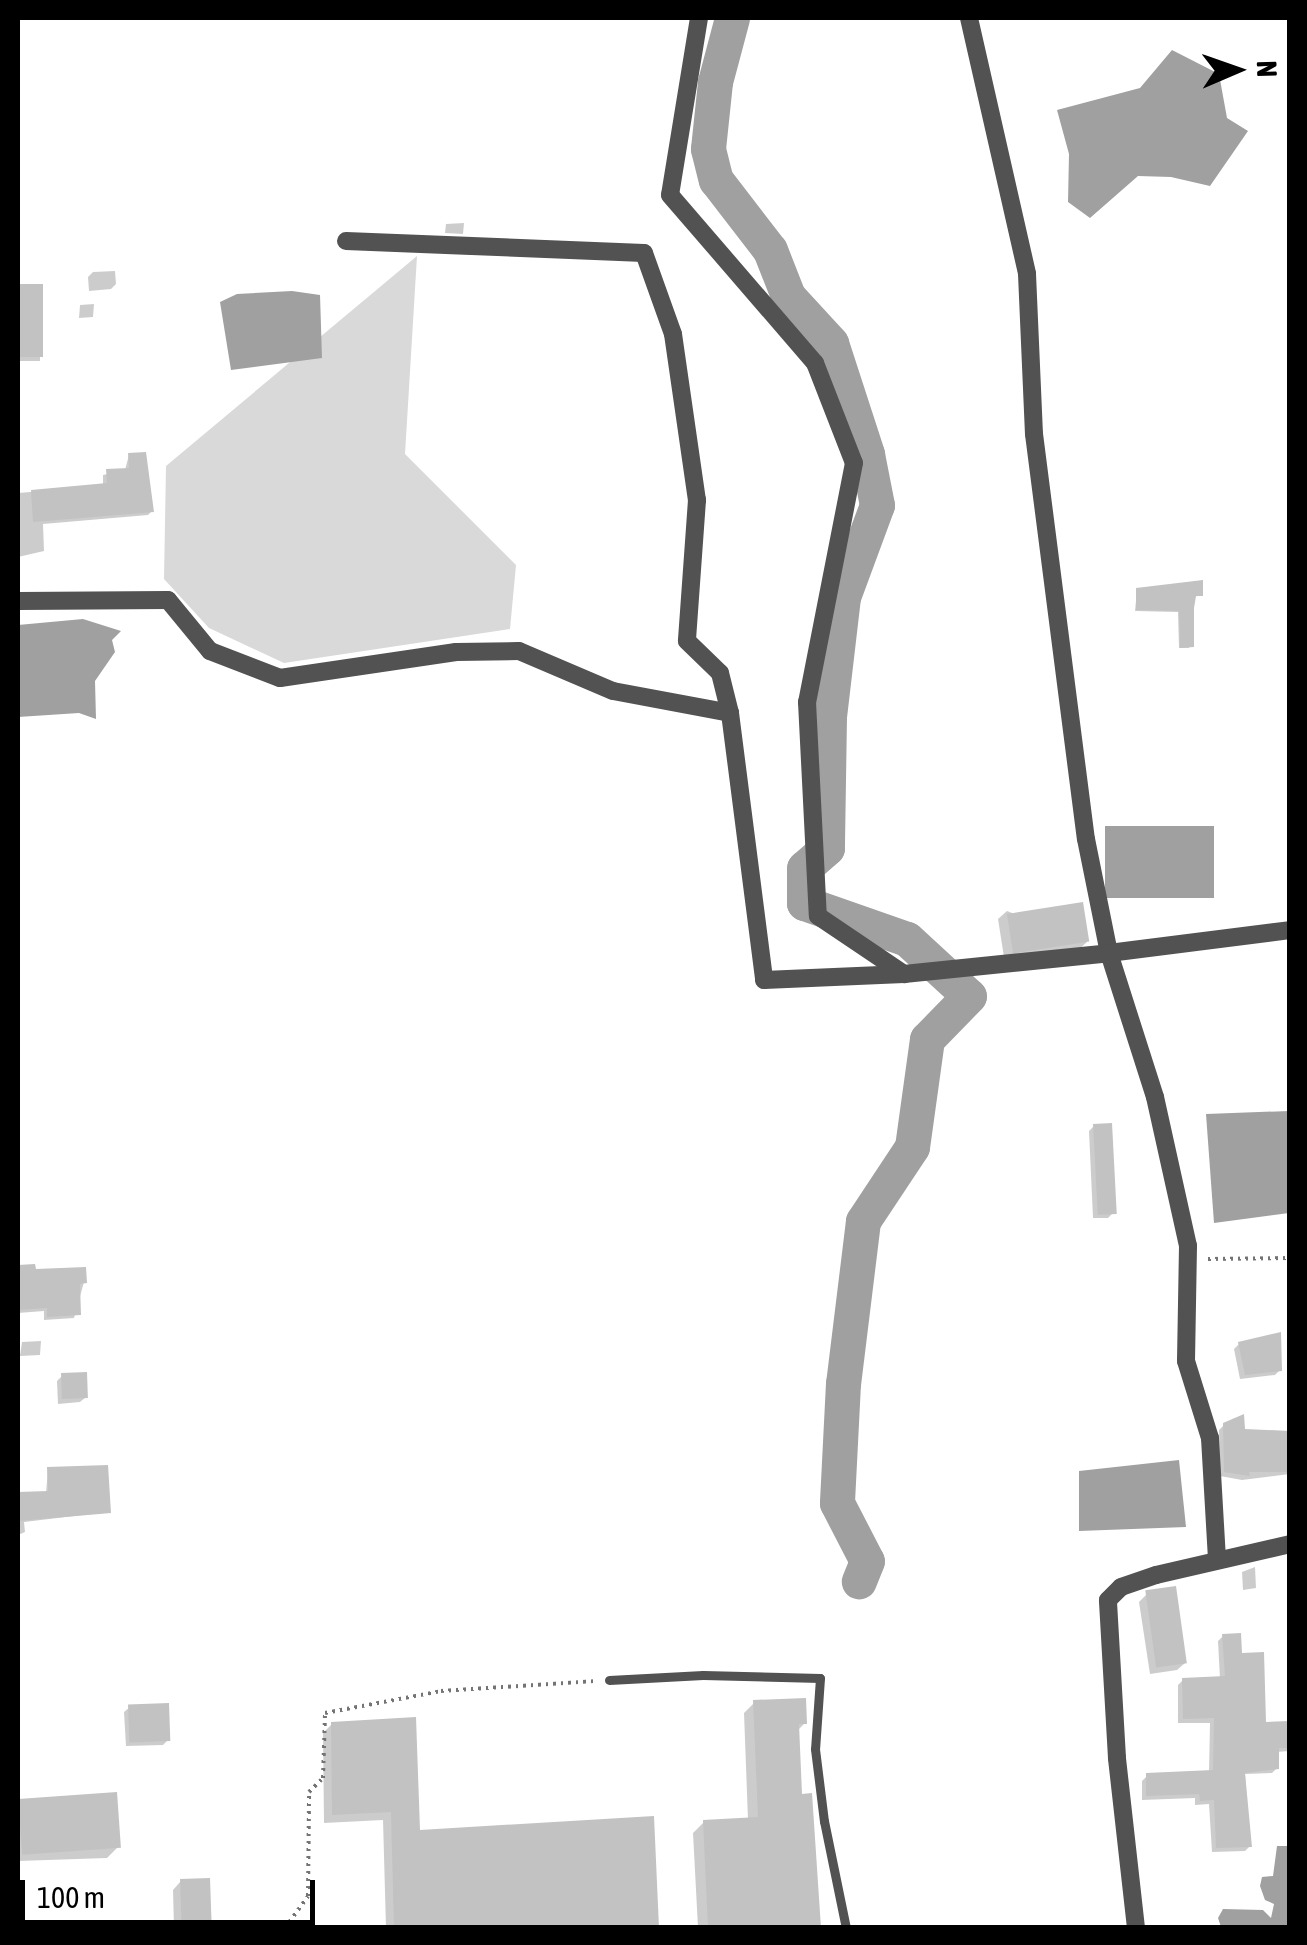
<!DOCTYPE html>
<html>
<head>
<meta charset="utf-8">
<style>
	body { margin:0 }
	#map { position:relative; width:1307px; height:1945px; overflow:hidden; background:#fff; font-family:"Asap Condensed",sans-serif }
	div>[style] { position:absolute }
	[style*='--x'] { left:calc(var(--x)*1px); top:calc(var(--y)*1px); width:calc(var(--w)*1px); rotate:calc(var(--a)*1deg) }
	.green>* { inset:0; background:#d9d9d9 }
	.water>* { inset:0; background:#a0a0a0; transform-origin:0 0 }
	.shadow>* { inset:0; background:#0003; transform-origin:0 0 }
	.river>* { height:35px; margin:-17.5px; padding:0 17.5px; transform-origin:17.5px; border-radius:17.5px; background:#a0a0a0 }
	.building>* { inset:0; background:#c2c2c2; transform-origin:0 0 }
	.path>* { height:4px; margin-top:-2px; transform-origin:0; background:repeating-linear-gradient(90deg,#747474 0 2.5px,transparent 0 7.5px) }
	.service>* { height:9px; margin:-4.5px; padding:0 4.5px; transform-origin:4.5px; border-radius:4.5px; background:#525252 }
	.minor>* { height:18px; margin:-9px; padding:0 9px; transform-origin:9px; border-radius:9px; background:#525252 }
	span { translate:-50% -50%; white-space:nowrap; text-align:center; line-height:1.15; -webkit-text-stroke:8px #fff; paint-order:stroke }
	.frame { position:absolute; inset:0; border:20px solid #000; pointer-events:none }
	.north { position:absolute; left:1187px; top:20px; width:100px; height:100px; -webkit-text-stroke:8px #fff; paint-order:stroke; rotate:88deg; font-size:28px; font-weight:700; line-height:40px; text-align:center; color:#000 }
	.north::after { content:''; display:block; margin:auto; width:35px; height:45px; background:#000; clip-path:polygon(50% 0,100% 100%,50% 72%,0 100%) }
	.scale { position:absolute; left:20px; top:1880px; width:295px; height:45px; box-sizing:border-box; border:5px solid #000; border-top:0; padding-left:12px; font-size:30px; line-height:35px; white-space:nowrap; color:#000; -webkit-text-stroke:8px #fff; paint-order:stroke }
</style>
</head>
<body>
<div id="map">
	<div class="green">
		<div style="clip-path:polygon(417px 256px,405px 454px,516px 565px,510px 629px,284px 663px,209px 628px,164px 579px,166px 466px)"></div>
	</div>
	<div class="water">
		<div style="clip-path:polygon(1172px 50px,1219px 74px,1227px 118px,1248px 131px,1210px 186px,1171px 177px,1138px 176px,1090px 218px,1068px 202px,1069px 154px,1057px 110px,1140px 88px)"></div>
		<div style="clip-path:polygon(292px 291px,320px 295px,322px 358px,231px 370px,220px 302px,237px 294px)"></div>
		<div style="clip-path:polygon(83px 619px,121px 631px,112px 640px,115px 652px,95px 681px,96px 719px,79px 713px,18px 717px,18px 625px)"></div>
		<div style="left:1105px;top:826px;width:109px;height:72px"></div>
		<div style="clip-path:polygon(1289px 1111px,1289px 1213px,1214px 1223px,1206px 1114px)"></div>
		<div style="clip-path:polygon(1179px 1460px,1186px 1527px,1079px 1531px,1079px 1471px)"></div>
		<div style="clip-path:polygon(1277px 1846px,1289px 1846px,1289px 1927px,1221px 1927px,1218px 1918px,1223px 1909px,1263px 1910px,1271px 1918px,1274px 1904px,1265px 1900px,1260px 1886px,1262px 1877px,1273px 1876px)"></div>
	</div>
	<div class="shadow">
		<div style="clip-path:polygon(464px 223px,463px 234px,445px 233px,446px 224px)"></div>
		<div style="clip-path:polygon(115px 271px,116px 284px,111px 289px,89px 291px,88px 277px,93px 272px)"></div>
		<div style="left:18px;top:286px;width:22px;height:75px"></div>
		<div style="clip-path:polygon(94px 304px,93px 317px,79px 318px,80px 305px)"></div>
		<div style="clip-path:polygon(129px 455px,152px 511px,148px 515px,43px 524px,44px 551px,18px 557px,18px 493px,103px 486px,103px 475px,125px 470px)"></div>
		<div style="clip-path:polygon(1137px 590px,1201px 595px,1194px 597px,1189px 648px,1179px 648px,1178px 612px,1135px 611px)"></div>
		<div style="clip-path:polygon(1007px 911px,1087px 942px,1078px 950px,1004px 957px,998px 919px)"></div>
		<div style="clip-path:polygon(1094px 1126px,1113px 1213px,1108px 1218px,1093px 1218px,1089px 1131px)"></div>
		<div style="clip-path:polygon(33px 1266px,33px 1272px,84px 1282px,74px 1318px,44px 1320px,44px 1311px,18px 1313px,18px 1267px)"></div>
		<div style="clip-path:polygon(41px 1341px,40px 1355px,20px 1356px,22px 1342px)"></div>
		<div style="clip-path:polygon(1239px 1344px,1280px 1370px,1275px 1375px,1240px 1379px,1234px 1349px)"></div>
		<div style="clip-path:polygon(62px 1376px,86px 1397px,80px 1402px,58px 1404px,57px 1381px)"></div>
		<div style="clip-path:polygon(1224px 1425px,1243px 1431px,1290px 1432px,1290px 1474px,1242px 1480px,1220px 1476px,1219px 1430px)"></div>
		<div style="clip-path:polygon(48px 1469px,108px 1512px,24px 1522px,25px 1532px,18px 1535px,18px 1494px,46px 1493px)"></div>
		<div style="clip-path:polygon(1255px 1567px,1256px 1588px,1243px 1590px,1242px 1572px)"></div>
		<div style="clip-path:polygon(1147px 1594px,1185px 1663px,1177px 1670px,1150px 1674px,1139px 1602px)"></div>
		<div style="clip-path:polygon(1223px 1636px,1239px 1655px,1263px 1724px,1290px 1723px,1290px 1751px,1276px 1752px,1277px 1768px,1272px 1773px,1245px 1774px,1250px 1846px,1245px 1851px,1212px 1852px,1209px 1804px,1195px 1805px,1195px 1798px,1142px 1800px,1142px 1781px,1147px 1776px,1209px 1772px,1210px 1723px,1178px 1723px,1178px 1685px,1183px 1680px,1220px 1679px,1218px 1641px)"></div>
		<div style="clip-path:polygon(754px 1703px,805px 1723px,797px 1731px,800px 1796px,818px 1928px,698px 1928px,693px 1833px,704px 1822px,748px 1820px,744px 1713px)"></div>
		<div style="clip-path:polygon(130px 1707px,168px 1740px,163px 1745px,126px 1746px,124px 1712px)"></div>
		<div style="clip-path:polygon(332px 1724px,418px 1832px,657px 1928px,386px 1928px,383px 1820px,324px 1823px,323px 1733px)"></div>
		<div style="clip-path:polygon(115px 1795px,118px 1847px,107px 1858px,18px 1861px,18px 1800px)"></div>
		<div style="clip-path:polygon(181px 1881px,209px 1928px,174px 1928px,173px 1890px)"></div>
	</div>
	<div class="river">
		<div style="--x:732;--y:18;--w:66;--a:104.9"></div>
		<div style="--x:715;--y:82;--w:67;--a:96"></div>
		<div style="--x:708;--y:149;--w:32;--a:76"></div>
		<div style="--x:716;--y:180;--w:88;--a:52.4"></div>
		<div style="--x:770;--y:250;--w:49;--a:68.6"></div>
		<div style="--x:788;--y:296;--w:64;--a:47.5"></div>
		<div style="--x:831;--y:343;--w:117;--a:72"></div>
		<div style="--x:867;--y:454;--w:52;--a:78.9"></div>
		<div style="--x:877;--y:505;--w:98;--a:110.3"></div>
		<div style="--x:843;--y:597;--w:120;--a:96.7"></div>
		<div style="--x:829;--y:716;--w:132;--a:90.9"></div>
		<div style="--x:827;--y:848;--w:30;--a:139"></div>
		<div style="--x:804;--y:868;--w:35;--a:90"></div>
		<div style="--x:804;--y:903;--w:109;--a:19.3"></div>
		<div style="--x:907;--y:939;--w:84;--a:42.6"></div>
		<div style="--x:969;--y:996;--w:60;--a:134.3"></div>
		<div style="--x:927;--y:1039;--w:109;--a:97.9"></div>
		<div style="--x:912;--y:1147;--w:89;--a:123.5"></div>
		<div style="--x:863;--y:1221;--w:163;--a:97"></div>
		<div style="--x:843;--y:1383;--w:120;--a:92.9"></div>
		<div style="--x:837;--y:1503;--w:65;--a:62.7"></div>
		<div style="--x:867;--y:1561;--w:22;--a:112"></div>
	</div>
	<div class="building">
		<div style="left:18px;top:284px;width:25px;height:73px"></div>
		<div style="clip-path:polygon(146px 452px,154px 512px,33px 522px,31px 490px,107px 483px,106px 469px,129px 468px,128px 453px)"></div>
		<div style="clip-path:polygon(1203px 580px,1203px 596px,1196px 596px,1194px 608px,1194px 647px,1180px 648px,1179px 611px,1136px 610px,1136px 588px)"></div>
		<div style="left:1083px;top:902px;width:40px;height:77px;rotate:81deg"></div>
		<div style="left:1112px;top:1123px;width:91px;height:19px;rotate:87deg"></div>
		<div style="clip-path:polygon(35px 1264px,36px 1269px,86px 1267px,87px 1283px,80px 1284px,81px 1315px,47px 1317px,47px 1308px,18px 1310px,18px 1265px)"></div>
		<div style="clip-path:polygon(1281px 1332px,1282px 1371px,1245px 1375px,1238px 1342px)"></div>
		<div style="left:87px;top:1372px;width:26px;height:26px;rotate:88deg"></div>
		<div style="clip-path:polygon(1244px 1414px,1245px 1429px,1290px 1431px,1290px 1472px,1249px 1472px,1250px 1476px,1224px 1472px,1223px 1423px)"></div>
		<div style="clip-path:polygon(108px 1465px,111px 1513px,18px 1521px,18px 1492px,48px 1491px,47px 1467px)"></div>
		<div style="left:1176px;top:1586px;width:78px;height:31px;rotate:82deg"></div>
		<div style="clip-path:polygon(1241px 1633px,1242px 1653px,1264px 1652px,1266px 1722px,1290px 1721px,1290px 1748px,1279px 1748px,1279px 1769px,1245px 1773px,1252px 1847px,1216px 1848px,1214px 1800px,1200px 1801px,1199px 1794px,1146px 1796px,1146px 1773px,1213px 1770px,1214px 1718px,1183px 1719px,1182px 1678px,1225px 1676px,1222px 1634px)"></div>
		<div style="clip-path:polygon(806px 1698px,807px 1724px,799px 1724px,802px 1794px,812px 1793px,821px 1928px,708px 1928px,703px 1820px,758px 1817px,753px 1700px)"></div>
		<div style="left:169px;top:1703px;width:38px;height:41px;rotate:88deg"></div>
		<div style="clip-path:polygon(416px 1717px,420px 1830px,654px 1816px,659px 1928px,394px 1928px,391px 1812px,332px 1815px,331px 1722px)"></div>
		<div style="left:117px;top:1792px;width:56px;height:99px;rotate:86deg"></div>
		<div style="left:210px;top:1878px;width:50px;height:30px;rotate:88deg"></div>
	</div>
	<div class="path">
		<div style="--x:1208;--y:1259;--w:82;--a:-0.7"></div>
		<div style="--x:18;--y:1926;--w:2;--a:90"></div>
		<div style="--x:285;--y:1928;--w:39;--a:-54"></div>
		<div style="--x:308;--y:1896;--w:104;--a:-89.4"></div>
		<div style="--x:309;--y:1792;--w:20;--a:-45"></div>
		<div style="--x:323;--y:1778;--w:65;--a:-88.2"></div>
		<div style="--x:325;--y:1713;--w:118;--a:-10.7"></div>
		<div style="--x:441;--y:1691;--w:153;--a:-3.7"></div>
	</div>
	<div class="service">
		<div style="--x:609;--y:1680;--w:94;--a:-3"></div>
		<div style="--x:703;--y:1675;--w:117;--a:1.5"></div>
		<div style="--x:820;--y:1678;--w:71;--a:94"></div>
		<div style="--x:815;--y:1749;--w:73;--a:82.9"></div>
		<div style="--x:824;--y:1821;--w:109;--a:78.4"></div>
	</div>
	<div class="minor">
		<div style="--x:699;--y:18;--w:179;--a:99.3"></div>
		<div style="--x:670;--y:195;--w:222;--a:49.2"></div>
		<div style="--x:815;--y:363;--w:107;--a:68.7"></div>
		<div style="--x:854;--y:463;--w:244;--a:101.1"></div>
		<div style="--x:807;--y:702;--w:214;--a:87.1"></div>
		<div style="--x:818;--y:916;--w:104;--a:34"></div>
		<div style="--x:969;--y:18;--w:262;--a:77.2"></div>
		<div style="--x:1027;--y:274;--w:160;--a:87.5"></div>
		<div style="--x:1034;--y:434;--w:408;--a:82.7"></div>
		<div style="--x:1086;--y:839;--w:116;--a:78.6"></div>
		<div style="--x:1109;--y:953;--w:182;--a:-7.2"></div>
		<div style="--x:346;--y:241;--w:298;--a:2.3"></div>
		<div style="--x:644;--y:253;--w:86;--a:70.3"></div>
		<div style="--x:673;--y:334;--w:168;--a:81.8"></div>
		<div style="--x:697;--y:500;--w:141;--a:94.1"></div>
		<div style="--x:687;--y:641;--w:46;--a:44.1"></div>
		<div style="--x:720;--y:673;--w:41;--a:76"></div>
		<div style="--x:18;--y:601;--w:150;--a:-0.4"></div>
		<div style="--x:168;--y:600;--w:66;--a:50.5"></div>
		<div style="--x:210;--y:651;--w:75;--a:21.1"></div>
		<div style="--x:280;--y:678;--w:178;--a:-8.4"></div>
		<div style="--x:456;--y:652;--w:63;--a:-0.9"></div>
		<div style="--x:519;--y:651;--w:102;--a:23.1"></div>
		<div style="--x:613;--y:691;--w:119;--a:10.6"></div>
		<div style="--x:730;--y:713;--w:269;--a:82.7"></div>
		<div style="--x:764;--y:980;--w:140;--a:-2.5"></div>
		<div style="--x:904;--y:974;--w:206;--a:-5.8"></div>
		<div style="--x:1109;--y:953;--w:151;--a:72.3"></div>
		<div style="--x:1155;--y:1097;--w:153;--a:77.5"></div>
		<div style="--x:1188;--y:1246;--w:115;--a:91"></div>
		<div style="--x:1186;--y:1361;--w:81;--a:72.7"></div>
		<div style="--x:1210;--y:1438;--w:122;--a:86.7"></div>
		<div style="--x:1136;--y:1928;--w:171;--a:-96.4"></div>
		<div style="--x:1117;--y:1758;--w:158;--a:-93.3"></div>
		<div style="--x:1108;--y:1600;--w:18;--a:-45"></div>
		<div style="--x:1121;--y:1587;--w:37;--a:-19"></div>
		<div style="--x:1156;--y:1575;--w:138;--a:-13"></div>
	</div>
	<div class="frame"></div>
	<div class="north">N</div>
	<div class="scale">100 m</div>
</div>
</body>
</html>
